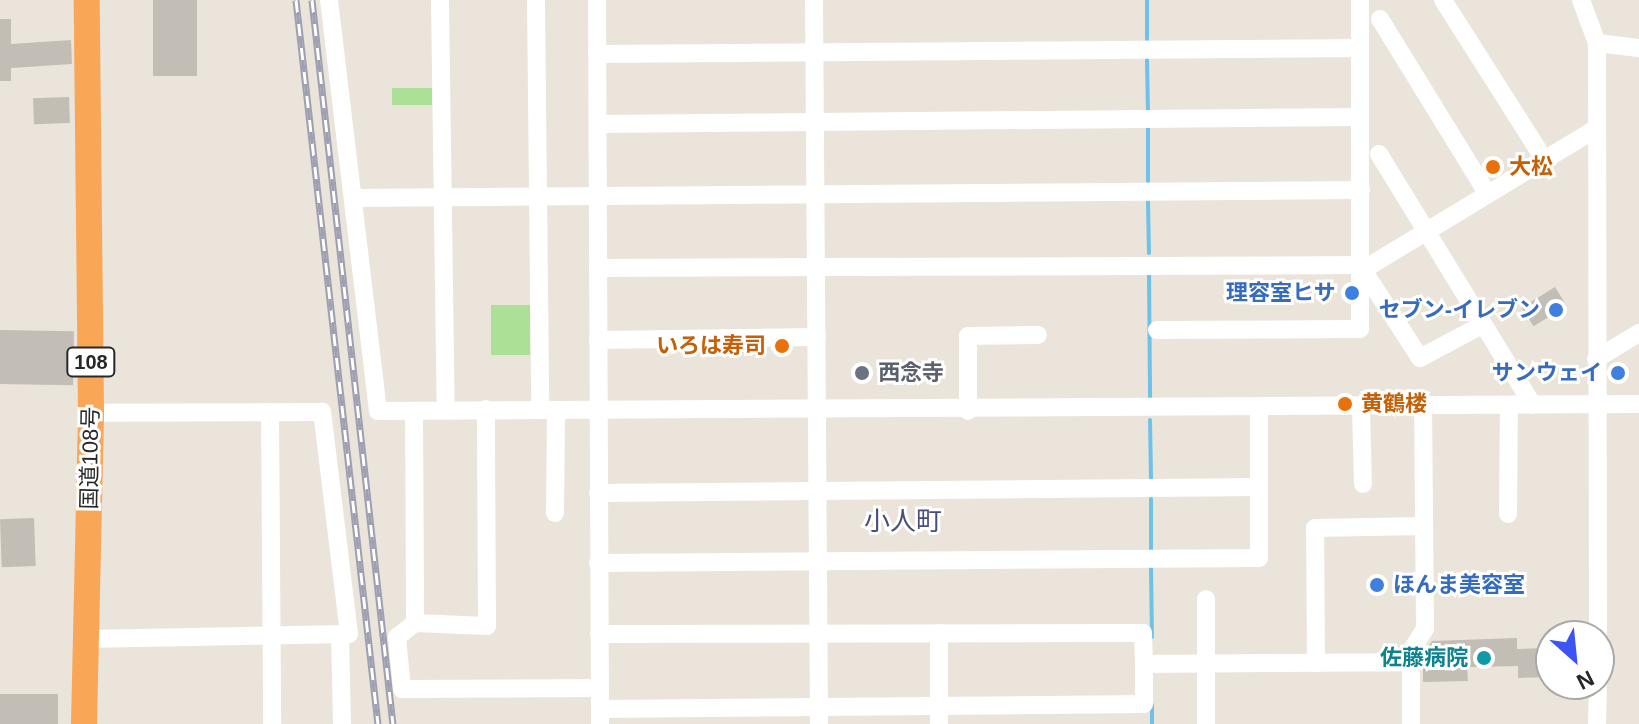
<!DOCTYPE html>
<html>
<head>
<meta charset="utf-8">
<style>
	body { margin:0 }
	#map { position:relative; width:1639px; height:724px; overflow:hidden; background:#eae4da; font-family:Helvetica,"Noto Sans JP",sans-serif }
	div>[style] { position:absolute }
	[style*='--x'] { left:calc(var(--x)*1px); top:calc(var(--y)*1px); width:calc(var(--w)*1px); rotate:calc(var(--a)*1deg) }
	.green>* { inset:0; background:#ace097; transform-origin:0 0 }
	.stream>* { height:4px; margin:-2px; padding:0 2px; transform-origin:2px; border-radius:2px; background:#6ec2ea }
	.building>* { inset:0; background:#c2beb6; transform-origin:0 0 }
	.minor>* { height:18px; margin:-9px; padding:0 9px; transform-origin:9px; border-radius:9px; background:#fff }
	.highway>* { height:26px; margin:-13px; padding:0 13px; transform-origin:13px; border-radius:13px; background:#f9a656 }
	.rail>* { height:7px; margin-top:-3.5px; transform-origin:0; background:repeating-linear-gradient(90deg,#fff 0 12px,#9d9fb2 0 24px); box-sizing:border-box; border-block:2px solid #9d9fb2 }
	.dots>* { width:22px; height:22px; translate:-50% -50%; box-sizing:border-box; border:4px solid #fff; border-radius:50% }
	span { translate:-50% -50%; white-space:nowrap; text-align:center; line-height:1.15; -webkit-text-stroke:6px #fff; paint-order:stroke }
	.shield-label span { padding:2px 6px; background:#fff; border:2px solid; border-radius:6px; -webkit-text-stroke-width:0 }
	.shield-label { font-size:20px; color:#282828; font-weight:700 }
	.food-label { font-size:22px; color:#c56008; font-weight:700 }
	.left { translate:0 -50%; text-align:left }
	.right { translate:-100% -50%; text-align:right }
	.shop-label { font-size:22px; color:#366cbe; font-weight:700 }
	.worship-label { font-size:22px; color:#5b616d; font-weight:700 }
	.street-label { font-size:22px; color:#282828 }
	.culture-label { font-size:22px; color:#0d838f; font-weight:700 }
	.quarter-label { font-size:26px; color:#4a4f77 }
	.north { position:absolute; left:1535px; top:620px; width:80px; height:80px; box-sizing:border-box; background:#fff; border:2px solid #a9a9a9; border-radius:50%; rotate:153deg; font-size:22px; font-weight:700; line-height:32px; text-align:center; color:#282828 }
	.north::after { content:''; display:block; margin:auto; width:28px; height:36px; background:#3d54f4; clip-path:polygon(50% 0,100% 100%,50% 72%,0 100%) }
</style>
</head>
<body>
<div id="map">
	<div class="green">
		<div style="left:392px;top:88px;width:40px;height:17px"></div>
		<div style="left:530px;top:305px;width:50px;height:39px;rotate:90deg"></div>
	</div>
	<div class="stream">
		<div style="--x:1147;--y:0;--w:39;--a:90"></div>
		<div style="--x:1147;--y:60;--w:52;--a:88.9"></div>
		<div style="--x:1148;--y:126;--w:55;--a:90"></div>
		<div style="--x:1148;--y:202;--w:51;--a:88.9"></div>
		<div style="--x:1149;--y:274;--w:125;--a:89.5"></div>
		<div style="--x:1150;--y:420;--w:58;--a:89"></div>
		<div style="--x:1151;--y:499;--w:54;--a:90"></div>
		<div style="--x:1151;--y:568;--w:69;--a:89.2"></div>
		<div style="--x:1152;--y:705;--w:19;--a:90"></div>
	</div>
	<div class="building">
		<div style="left:153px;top:0;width:44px;height:76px"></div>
		<div style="clip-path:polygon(0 19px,11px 19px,11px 44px,71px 40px,72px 64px,11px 68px,11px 81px,0 81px)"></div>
		<div style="left:69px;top:97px;width:26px;height:36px;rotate:88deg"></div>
		<div style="left:1555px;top:287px;width:22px;height:39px;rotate:58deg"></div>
		<div style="left:0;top:330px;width:74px;height:54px;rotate:1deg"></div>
		<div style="left:34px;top:518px;width:48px;height:34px;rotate:88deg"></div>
		<div style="clip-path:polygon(1517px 638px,1517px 649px,1551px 648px,1551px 677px,1518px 678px,1518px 666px,1467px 667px,1468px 681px,1423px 682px,1423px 654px,1432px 641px)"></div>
		<div style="left:0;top:694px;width:58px;height:30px"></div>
	</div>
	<div class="minor">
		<div style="--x:329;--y:0;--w:414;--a:83.2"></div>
		<div style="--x:378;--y:411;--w:1261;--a:-0.32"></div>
		<div style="--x:440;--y:0;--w:410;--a:89.2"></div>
		<div style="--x:536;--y:0;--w:409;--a:89.4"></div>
		<div style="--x:597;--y:0;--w:724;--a:89.76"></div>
		<div style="--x:814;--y:0;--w:724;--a:89.6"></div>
		<div style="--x:1443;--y:0;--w:191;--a:57.6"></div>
		<div style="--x:1581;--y:0;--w:46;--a:69.6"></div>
		<div style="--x:1597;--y:43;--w:593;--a:89.9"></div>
		<div style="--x:1380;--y:19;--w:204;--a:58.4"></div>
		<div style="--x:1597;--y:43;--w:42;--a:6.8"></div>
		<div style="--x:597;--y:54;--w:763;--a:-0.45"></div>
		<div style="--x:598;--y:124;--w:762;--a:-0.53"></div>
		<div style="--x:1379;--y:154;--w:294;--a:58.5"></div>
		<div style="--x:353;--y:198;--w:1008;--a:-0.45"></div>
		<div style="--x:1359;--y:264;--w:112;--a:57"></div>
		<div style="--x:1420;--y:358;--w:70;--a:-28"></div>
		<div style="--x:598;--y:268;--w:773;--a:-0.22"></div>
		<div style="--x:1371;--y:265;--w:264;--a:-31.2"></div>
		<div style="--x:1157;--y:330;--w:203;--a:-0.3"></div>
		<div style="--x:1360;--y:329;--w:329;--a:-90"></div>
		<div style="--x:598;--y:340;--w:219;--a:-0.8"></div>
		<div style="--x:1596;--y:359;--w:50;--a:-31.2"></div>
		<div style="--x:1361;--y:409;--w:75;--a:88.5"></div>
		<div style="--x:414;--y:411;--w:212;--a:89.7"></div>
		<div style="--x:415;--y:623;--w:23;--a:142"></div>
		<div style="--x:397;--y:637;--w:52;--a:84.5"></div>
		<div style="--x:402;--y:689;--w:198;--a:-0.3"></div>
		<div style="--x:968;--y:411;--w:75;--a:-90"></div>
		<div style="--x:968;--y:336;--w:70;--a:-0.8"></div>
		<div style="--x:270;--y:412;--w:312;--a:89.6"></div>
		<div style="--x:598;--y:493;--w:661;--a:-0.52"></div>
		<div style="--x:555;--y:513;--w:102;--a:-89.4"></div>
		<div style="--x:1508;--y:514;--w:108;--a:-89.5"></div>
		<div style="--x:598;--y:563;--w:661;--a:-0.43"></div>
		<div style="--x:1259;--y:558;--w:149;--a:-90"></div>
		<div style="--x:415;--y:623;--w:72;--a:2.4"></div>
		<div style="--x:487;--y:626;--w:217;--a:-90.3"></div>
		<div style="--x:939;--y:633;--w:91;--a:90"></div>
		<div style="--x:599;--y:634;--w:544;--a:-0.11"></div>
		<div style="--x:1143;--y:633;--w:31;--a:88"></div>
		<div style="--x:1144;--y:664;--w:40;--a:90"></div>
		<div style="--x:1144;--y:704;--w:544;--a:179.47"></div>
		<div style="--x:340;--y:635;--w:89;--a:88.7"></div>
		<div style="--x:85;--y:639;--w:264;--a:-1.1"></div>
		<div style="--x:349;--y:634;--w:224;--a:-96.9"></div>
		<div style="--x:322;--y:412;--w:231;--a:179.8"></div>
		<div style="--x:1316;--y:663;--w:135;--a:-90.4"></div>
		<div style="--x:1315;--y:528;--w:109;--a:-1.1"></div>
		<div style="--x:1144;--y:664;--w:268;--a:-0.4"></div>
		<div style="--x:1206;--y:724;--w:125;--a:-90"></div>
		<div style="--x:1411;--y:724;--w:73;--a:-90"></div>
		<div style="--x:1411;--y:651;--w:26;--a:-58"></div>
		<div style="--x:1425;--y:629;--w:221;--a:-90.5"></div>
		<div style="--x:1597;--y:724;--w:40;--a:-88.6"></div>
	</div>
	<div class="highway">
		<div style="--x:84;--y:724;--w:311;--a:-88.7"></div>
		<div style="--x:91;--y:413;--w:413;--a:-90.6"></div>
	</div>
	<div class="rail">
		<div style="--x:296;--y:0;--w:729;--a:83.54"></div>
		<div style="--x:312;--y:0;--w:729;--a:83.62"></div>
	</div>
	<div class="dots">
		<div style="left:1493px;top:167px;background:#e8710a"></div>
		<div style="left:1352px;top:293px;background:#3f7fe0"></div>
		<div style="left:1556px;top:310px;background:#3f7fe0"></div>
		<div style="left:782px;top:346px;background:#e8710a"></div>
		<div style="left:862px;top:373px;background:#6b7280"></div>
		<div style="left:1618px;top:373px;background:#3f7fe0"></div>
		<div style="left:1345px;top:404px;background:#e8710a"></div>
		<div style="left:1377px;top:585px;background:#3f7fe0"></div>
		<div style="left:1484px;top:658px;background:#0f9aa8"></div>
	</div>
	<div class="shield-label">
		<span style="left:91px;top:362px">108</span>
	</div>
	<div class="food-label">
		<span class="left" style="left:1509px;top:167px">大松</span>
		<span class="right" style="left:766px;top:346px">いろは寿司</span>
		<span class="left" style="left:1361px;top:404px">黄鶴楼</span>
	</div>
	<div class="shop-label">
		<span class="right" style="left:1336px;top:293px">理容室ヒサ</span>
		<span class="right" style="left:1540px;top:310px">セブン-イレブン</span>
		<span class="right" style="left:1602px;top:373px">サンウェイ</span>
		<span class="left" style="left:1393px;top:585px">ほんま美容室</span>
	</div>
	<div class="worship-label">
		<span class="left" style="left:878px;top:373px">西念寺</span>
	</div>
	<div class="street-label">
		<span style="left:90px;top:458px;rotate:-89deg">国道108号</span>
	</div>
	<div class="culture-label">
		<span class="right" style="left:1468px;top:658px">佐藤病院</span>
	</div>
	<div class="quarter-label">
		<span style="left:903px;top:522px">小人町</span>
	</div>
	<div class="north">N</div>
</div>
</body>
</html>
